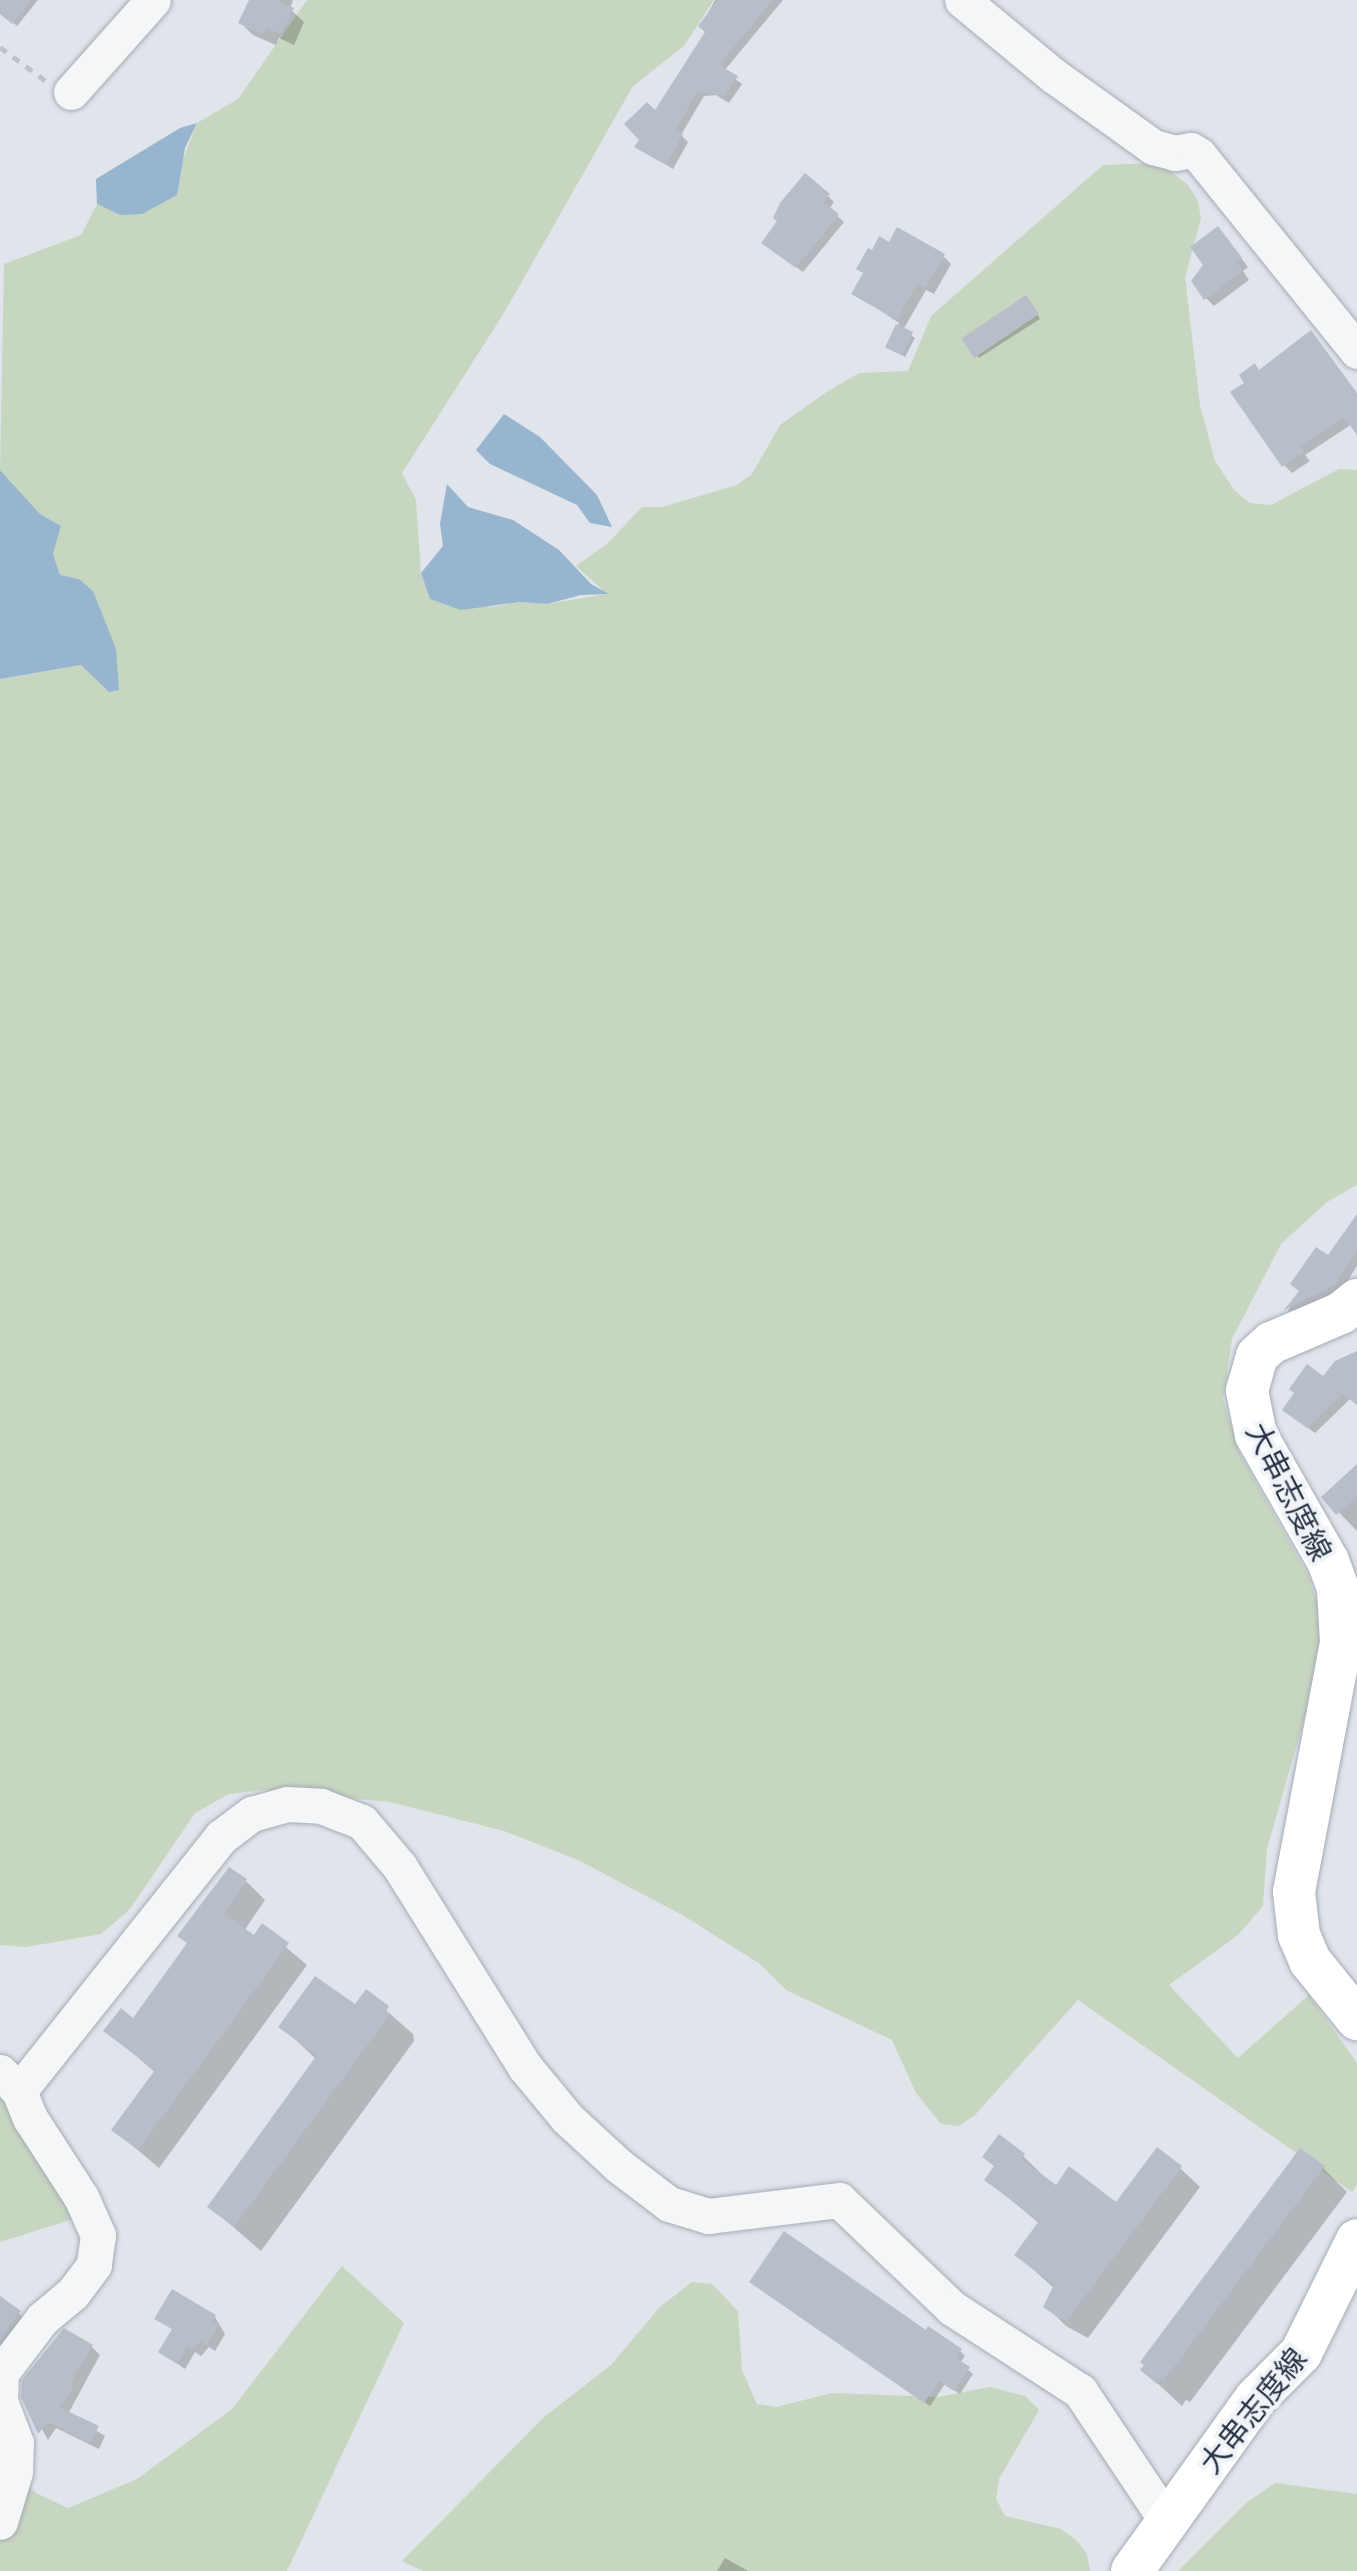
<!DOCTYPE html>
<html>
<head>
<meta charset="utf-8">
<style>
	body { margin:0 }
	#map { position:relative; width:1357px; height:2571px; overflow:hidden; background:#e0e5eb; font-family:"Exo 2","Noto Sans JP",sans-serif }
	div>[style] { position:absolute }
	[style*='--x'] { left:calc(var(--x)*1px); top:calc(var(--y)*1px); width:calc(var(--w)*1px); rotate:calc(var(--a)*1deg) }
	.green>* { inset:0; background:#c7d6c0 }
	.water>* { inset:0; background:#97b5cf }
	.shadow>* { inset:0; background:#0003 }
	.building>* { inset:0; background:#b7bec9; transform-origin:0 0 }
	.path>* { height:5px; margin-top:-2.5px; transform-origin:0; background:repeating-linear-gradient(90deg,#bfc3c9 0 8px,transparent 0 16px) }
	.roads { filter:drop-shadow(0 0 2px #a5acb6) drop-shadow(0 0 2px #a5acb6) }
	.minor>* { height:35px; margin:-17.5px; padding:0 17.5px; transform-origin:17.5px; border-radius:17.5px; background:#f4f6f8 }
	.major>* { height:42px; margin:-21px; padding:0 21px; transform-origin:21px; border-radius:21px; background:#fff }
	span { translate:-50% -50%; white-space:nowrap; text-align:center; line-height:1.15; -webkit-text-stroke:8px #f0f4f8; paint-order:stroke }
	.street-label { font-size:30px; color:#273344 }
</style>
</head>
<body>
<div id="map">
	<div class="green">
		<div style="clip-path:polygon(307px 0,714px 0,684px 46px,633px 86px,504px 313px,402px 473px,416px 500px,421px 573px,430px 599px,491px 607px,520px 602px,547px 604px,607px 594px,576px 566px,608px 543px,642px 507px,662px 507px,737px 485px,752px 474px,780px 425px,828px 391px,859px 373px,908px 371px,931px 316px,1103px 165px,1159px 163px,1188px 185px,1198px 201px,1201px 219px,1185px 277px,1200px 405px,1215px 461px,1235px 491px,1250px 503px,1271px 505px,1339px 469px,1357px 470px,1357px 1185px,1327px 1202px,1281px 1244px,1232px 1339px,1223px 1399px,1240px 1454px,1308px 1575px,1320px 1611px,1324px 1650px,1267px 1849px,1263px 1906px,1238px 1935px,1169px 1985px,1238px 2058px,1309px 1995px,1357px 2063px,1357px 2185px,1352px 2192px,1078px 2000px,975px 2115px,959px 2126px,941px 2124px,916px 2093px,892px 2040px,786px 1990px,760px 1964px,684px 1916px,578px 1860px,504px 1831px,390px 1802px,266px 1790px,229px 1794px,195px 1813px,130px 1909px,101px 1934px,26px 1947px,0 1945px,0 679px,82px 665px,108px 691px,119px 689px,93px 591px,79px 579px,60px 576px,53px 554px,61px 526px,40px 514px,0 470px,4px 264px,81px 235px,97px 204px,120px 215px,181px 164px,197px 123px,238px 99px)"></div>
		<div style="clip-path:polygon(0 2068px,96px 2212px,0 2242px)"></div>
		<div style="clip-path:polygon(342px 2266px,404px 2323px,287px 2571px,0 2571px,0 2462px,36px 2493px,68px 2508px,137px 2479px,232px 2409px)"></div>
		<div style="clip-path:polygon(692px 2282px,712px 2284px,738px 2311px,742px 2370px,757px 2404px,776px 2407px,832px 2393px,938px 2397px,990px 2387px,1025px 2396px,1039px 2410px,999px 2479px,996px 2499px,1005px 2516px,1061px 2529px,1076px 2540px,1087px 2554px,1090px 2571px,423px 2571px,402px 2561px,544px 2417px,611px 2365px,660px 2307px)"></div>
		<div style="clip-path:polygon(1275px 2483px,1357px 2494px,1357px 2571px,1178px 2571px,1246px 2503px)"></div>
	</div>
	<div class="water">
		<div style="clip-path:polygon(197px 123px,185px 148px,177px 195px,142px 214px,120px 215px,97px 204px,96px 179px,180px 128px)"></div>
		<div style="clip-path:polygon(504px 414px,540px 437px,597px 495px,612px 527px,590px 523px,577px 505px,490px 464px,476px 450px)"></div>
		<div style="clip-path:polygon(0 470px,40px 514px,61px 526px,53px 554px,60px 575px,79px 579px,93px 591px,116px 649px,119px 690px,109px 692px,81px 665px,0 679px)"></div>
		<div style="clip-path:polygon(447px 484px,468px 507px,513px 520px,559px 550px,591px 584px,609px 594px,581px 595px,547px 604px,520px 602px,461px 610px,430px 599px,421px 573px,443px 546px,440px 524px)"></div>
	</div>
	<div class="shadow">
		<div style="clip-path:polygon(0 0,38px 0,17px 26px,0 12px)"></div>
		<div style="clip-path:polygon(251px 0,293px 0,290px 9px,304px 22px,294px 45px,279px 38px,276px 45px,253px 35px,241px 23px)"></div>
		<div style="clip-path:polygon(715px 0,783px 0,724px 71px,742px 84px,729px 103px,716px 95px,704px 96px,681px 135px,688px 142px,673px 169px,638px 147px,708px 32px,701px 26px)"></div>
		<div style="clip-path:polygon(828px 196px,834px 202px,829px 209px,844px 222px,803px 272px,771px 249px,780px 221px)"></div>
		<div style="clip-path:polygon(1226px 238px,1248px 267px,1243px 271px,1249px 280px,1214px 306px,1206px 298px)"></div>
		<div style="clip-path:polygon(943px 256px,951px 264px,934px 294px,926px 290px,903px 330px,915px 338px,905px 357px,887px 346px,899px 323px,854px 293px)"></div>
		<div style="clip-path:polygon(1029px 301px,1040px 319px,979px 358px,976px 355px)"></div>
		<div style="clip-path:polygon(1261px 373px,1357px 394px,1357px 430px,1352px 424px,1305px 455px,1310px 461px,1292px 473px,1284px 465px)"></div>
		<div style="clip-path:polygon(1357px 1222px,1357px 1266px,1341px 1291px,1292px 1314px,1288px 1310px)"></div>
		<div style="clip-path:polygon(1357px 1353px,1357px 1402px,1350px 1399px,1315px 1433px,1291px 1416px,1324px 1379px)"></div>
		<div style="clip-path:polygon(1357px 1483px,1357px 1531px,1324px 1497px)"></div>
		<div style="clip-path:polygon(246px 1881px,265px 1900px,244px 1931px,254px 1938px,262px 1927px,307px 1965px,159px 2168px,114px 2130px,156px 2073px,107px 2031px,134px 2021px,189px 1945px)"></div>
		<div style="clip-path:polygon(366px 1993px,413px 2034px,414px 2041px,261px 2251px,210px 2207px,317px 2060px,281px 2026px,355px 2008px)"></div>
		<div style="clip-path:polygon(1023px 2156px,1056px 2188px,1116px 2206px,1180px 2168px,1200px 2187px,1088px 2338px,1066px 2326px,1046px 2306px,1055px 2289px,1017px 2255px,1040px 2224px,987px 2180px)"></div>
		<div style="clip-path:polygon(1323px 2168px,1347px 2192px,1190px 2402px,1186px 2400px,1182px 2406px,1143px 2370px)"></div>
		<div style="clip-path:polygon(757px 2286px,927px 2333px,960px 2351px,965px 2356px,960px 2363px,973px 2374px,960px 2394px,945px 2384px,930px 2406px)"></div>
		<div style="clip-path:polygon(3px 2301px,27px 2320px,0 2359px,0 2306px)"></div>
		<div style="clip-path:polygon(215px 2317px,225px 2334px,215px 2351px,209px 2347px,201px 2356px,195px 2352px,185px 2369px,161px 2352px,174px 2331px,158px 2318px)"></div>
		<div style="clip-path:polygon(92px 2347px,100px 2355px,68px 2414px,105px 2436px,99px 2449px,56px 2428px,48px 2440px,24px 2397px)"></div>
		<div style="clip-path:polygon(725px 2558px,748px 2571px,717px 2571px)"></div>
	</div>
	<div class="building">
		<div style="clip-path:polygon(0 0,31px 0,12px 24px,0 14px)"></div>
		<div style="clip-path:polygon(249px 0,277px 0,294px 8px,281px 34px,267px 28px,263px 35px,238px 23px)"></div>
		<div style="clip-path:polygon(718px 0,773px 0,719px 65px,738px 76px,725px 96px,698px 91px,676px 129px,683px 134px,666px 165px,634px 147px,639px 140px,624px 124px,647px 102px,655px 110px,705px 32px,698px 26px)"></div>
		<div style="clip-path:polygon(805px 173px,830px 194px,823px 202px,839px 214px,796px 268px,761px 243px,777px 221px,773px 218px,780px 203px)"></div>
		<div style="clip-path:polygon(1218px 226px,1242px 258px,1236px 262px,1243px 271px,1204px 300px,1191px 281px,1203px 265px,1190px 247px)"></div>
		<div style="clip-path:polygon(897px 227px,945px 254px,925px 288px,917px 283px,897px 320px,851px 294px,863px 273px,856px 269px,868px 248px,872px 250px,879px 236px,889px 242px)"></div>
		<div style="left:1026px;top:295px;width:23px;height:78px;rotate:56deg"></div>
		<div style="left:896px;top:324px;width:19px;height:26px;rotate:25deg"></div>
		<div style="clip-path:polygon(1311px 330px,1357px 393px,1357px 435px,1344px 417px,1300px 446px,1304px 452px,1282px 467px,1230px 392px,1244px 383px,1239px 375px,1255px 363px,1259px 370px)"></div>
		<div style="clip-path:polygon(1357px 1214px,1357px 1251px,1335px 1285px,1284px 1310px,1299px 1291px,1290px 1284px,1316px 1247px,1328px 1255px)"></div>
		<div style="clip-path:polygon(1357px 1351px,1357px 1405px,1343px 1394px,1307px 1428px,1282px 1410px,1294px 1393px,1289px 1389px,1307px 1364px,1323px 1376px,1335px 1361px)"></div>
		<div style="clip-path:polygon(1357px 1464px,1357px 1497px,1336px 1515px,1321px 1497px)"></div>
		<div style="clip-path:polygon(229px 1867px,247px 1879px,224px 1914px,254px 1935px,262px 1923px,289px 1943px,138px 2150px,111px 2130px,155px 2070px,103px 2031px,121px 2008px,133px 2018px,187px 1943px,177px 1936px)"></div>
		<div style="clip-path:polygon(315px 1976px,355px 2004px,366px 1989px,389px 2006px,386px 2011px,390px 2014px,234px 2227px,207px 2207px,317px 2055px,278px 2027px)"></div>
		<div style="clip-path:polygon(999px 2134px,1025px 2154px,1021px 2159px,1056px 2185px,1069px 2166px,1116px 2202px,1157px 2147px,1182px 2166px,1068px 2319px,1062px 2320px,1043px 2307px,1054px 2285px,1014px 2255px,1039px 2221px,984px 2180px,994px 2166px,982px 2157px)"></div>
		<div style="clip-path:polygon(1300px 2148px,1325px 2166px,1164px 2380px,1161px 2378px,1157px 2384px,1140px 2370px,1144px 2365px,1140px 2362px)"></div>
		<div style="clip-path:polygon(784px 2231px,926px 2330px,928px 2326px,962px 2349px,956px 2358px,970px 2367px,954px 2391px,939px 2381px,924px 2403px,749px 2282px)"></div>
		<div style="clip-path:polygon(172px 2289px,216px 2315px,213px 2321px,219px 2325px,207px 2345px,200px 2341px,193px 2350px,187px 2347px,177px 2364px,158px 2352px,172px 2329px,154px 2319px)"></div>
		<div style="clip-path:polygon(0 2296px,21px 2311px,0 2339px)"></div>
		<div style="clip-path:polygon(64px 2328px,93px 2345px,70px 2384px,74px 2387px,59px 2407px,99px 2426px,90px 2443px,48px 2422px,38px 2434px,21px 2397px,22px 2380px)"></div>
	</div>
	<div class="path">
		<div style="--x:0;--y:47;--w:57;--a:36.5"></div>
	</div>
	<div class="roads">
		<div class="minor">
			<div style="--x:962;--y:0;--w:119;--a:39.6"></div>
			<div style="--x:1054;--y:76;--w:122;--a:35.6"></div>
			<div style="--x:1153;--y:147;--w:23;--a:15"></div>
			<div style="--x:1175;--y:153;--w:16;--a:-11"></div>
			<div style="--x:1191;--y:150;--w:9;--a:32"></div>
			<div style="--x:1199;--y:155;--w:252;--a:51.1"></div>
			<div style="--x:71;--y:92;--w:123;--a:-48.3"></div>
			<div style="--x:0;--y:2072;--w:27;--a:45"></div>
			<div style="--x:19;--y:2091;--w:29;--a:68"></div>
			<div style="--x:30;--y:2118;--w:94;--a:57.2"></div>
			<div style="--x:81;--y:2197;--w:42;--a:65.9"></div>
			<div style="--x:98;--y:2235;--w:30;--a:98"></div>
			<div style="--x:94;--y:2265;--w:35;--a:127"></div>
			<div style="--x:73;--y:2293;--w:40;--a:140"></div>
			<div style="--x:42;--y:2319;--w:68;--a:127.2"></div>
			<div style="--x:1;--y:2373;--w:28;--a:92"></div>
			<div style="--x:0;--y:2401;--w:45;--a:69.1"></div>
			<div style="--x:16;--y:2443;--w:29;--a:92"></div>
			<div style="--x:15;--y:2472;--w:52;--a:106.7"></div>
			<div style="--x:19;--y:2091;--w:325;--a:-51.5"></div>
			<div style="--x:221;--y:1837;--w:39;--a:-37"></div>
			<div style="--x:252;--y:1814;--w:36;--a:-16"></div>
			<div style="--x:287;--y:1804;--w:34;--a:3"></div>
			<div style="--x:321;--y:1806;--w:44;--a:21.3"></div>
			<div style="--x:362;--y:1822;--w:59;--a:49.8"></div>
			<div style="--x:400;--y:1867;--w:236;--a:58"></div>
			<div style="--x:525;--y:2067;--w:66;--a:50.5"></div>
			<div style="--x:567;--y:2118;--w:71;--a:42.7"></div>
			<div style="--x:619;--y:2166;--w:63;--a:37.2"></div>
			<div style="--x:669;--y:2204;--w:41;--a:17.1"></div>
			<div style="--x:708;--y:2216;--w:132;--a:-7"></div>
			<div style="--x:839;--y:2200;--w:156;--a:43.7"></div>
			<div style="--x:952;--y:2308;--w:153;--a:33"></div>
			<div style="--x:1080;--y:2391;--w:155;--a:56.3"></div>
		</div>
		<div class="major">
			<div style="--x:1357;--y:1300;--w:21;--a:141"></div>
			<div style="--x:1341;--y:1313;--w:76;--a:156.8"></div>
			<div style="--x:1271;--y:1343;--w:19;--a:137"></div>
			<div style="--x:1257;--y:1356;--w:36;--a:106"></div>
			<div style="--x:1247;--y:1391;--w:45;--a:78.4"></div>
			<div style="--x:1256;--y:1435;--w:145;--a:60.3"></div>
			<div style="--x:1328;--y:1561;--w:30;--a:70"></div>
			<div style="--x:1338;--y:1589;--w:54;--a:86.8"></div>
			<div style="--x:1341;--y:1643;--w:253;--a:100.7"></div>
			<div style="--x:1294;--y:1892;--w:43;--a:83.4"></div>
			<div style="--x:1299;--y:1935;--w:28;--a:67"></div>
			<div style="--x:1310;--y:1961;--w:75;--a:51"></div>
			<div style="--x:1132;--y:2571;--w:211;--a:-54.4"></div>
			<div style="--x:1255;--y:2399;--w:65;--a:-45"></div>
			<div style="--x:1301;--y:2353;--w:126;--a:-63.6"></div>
		</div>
	</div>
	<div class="street-label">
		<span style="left:1290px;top:1491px;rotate:63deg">大串志度線</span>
		<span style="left:1252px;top:2410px;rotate:-51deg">大串志度線</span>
	</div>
</div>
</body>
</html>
